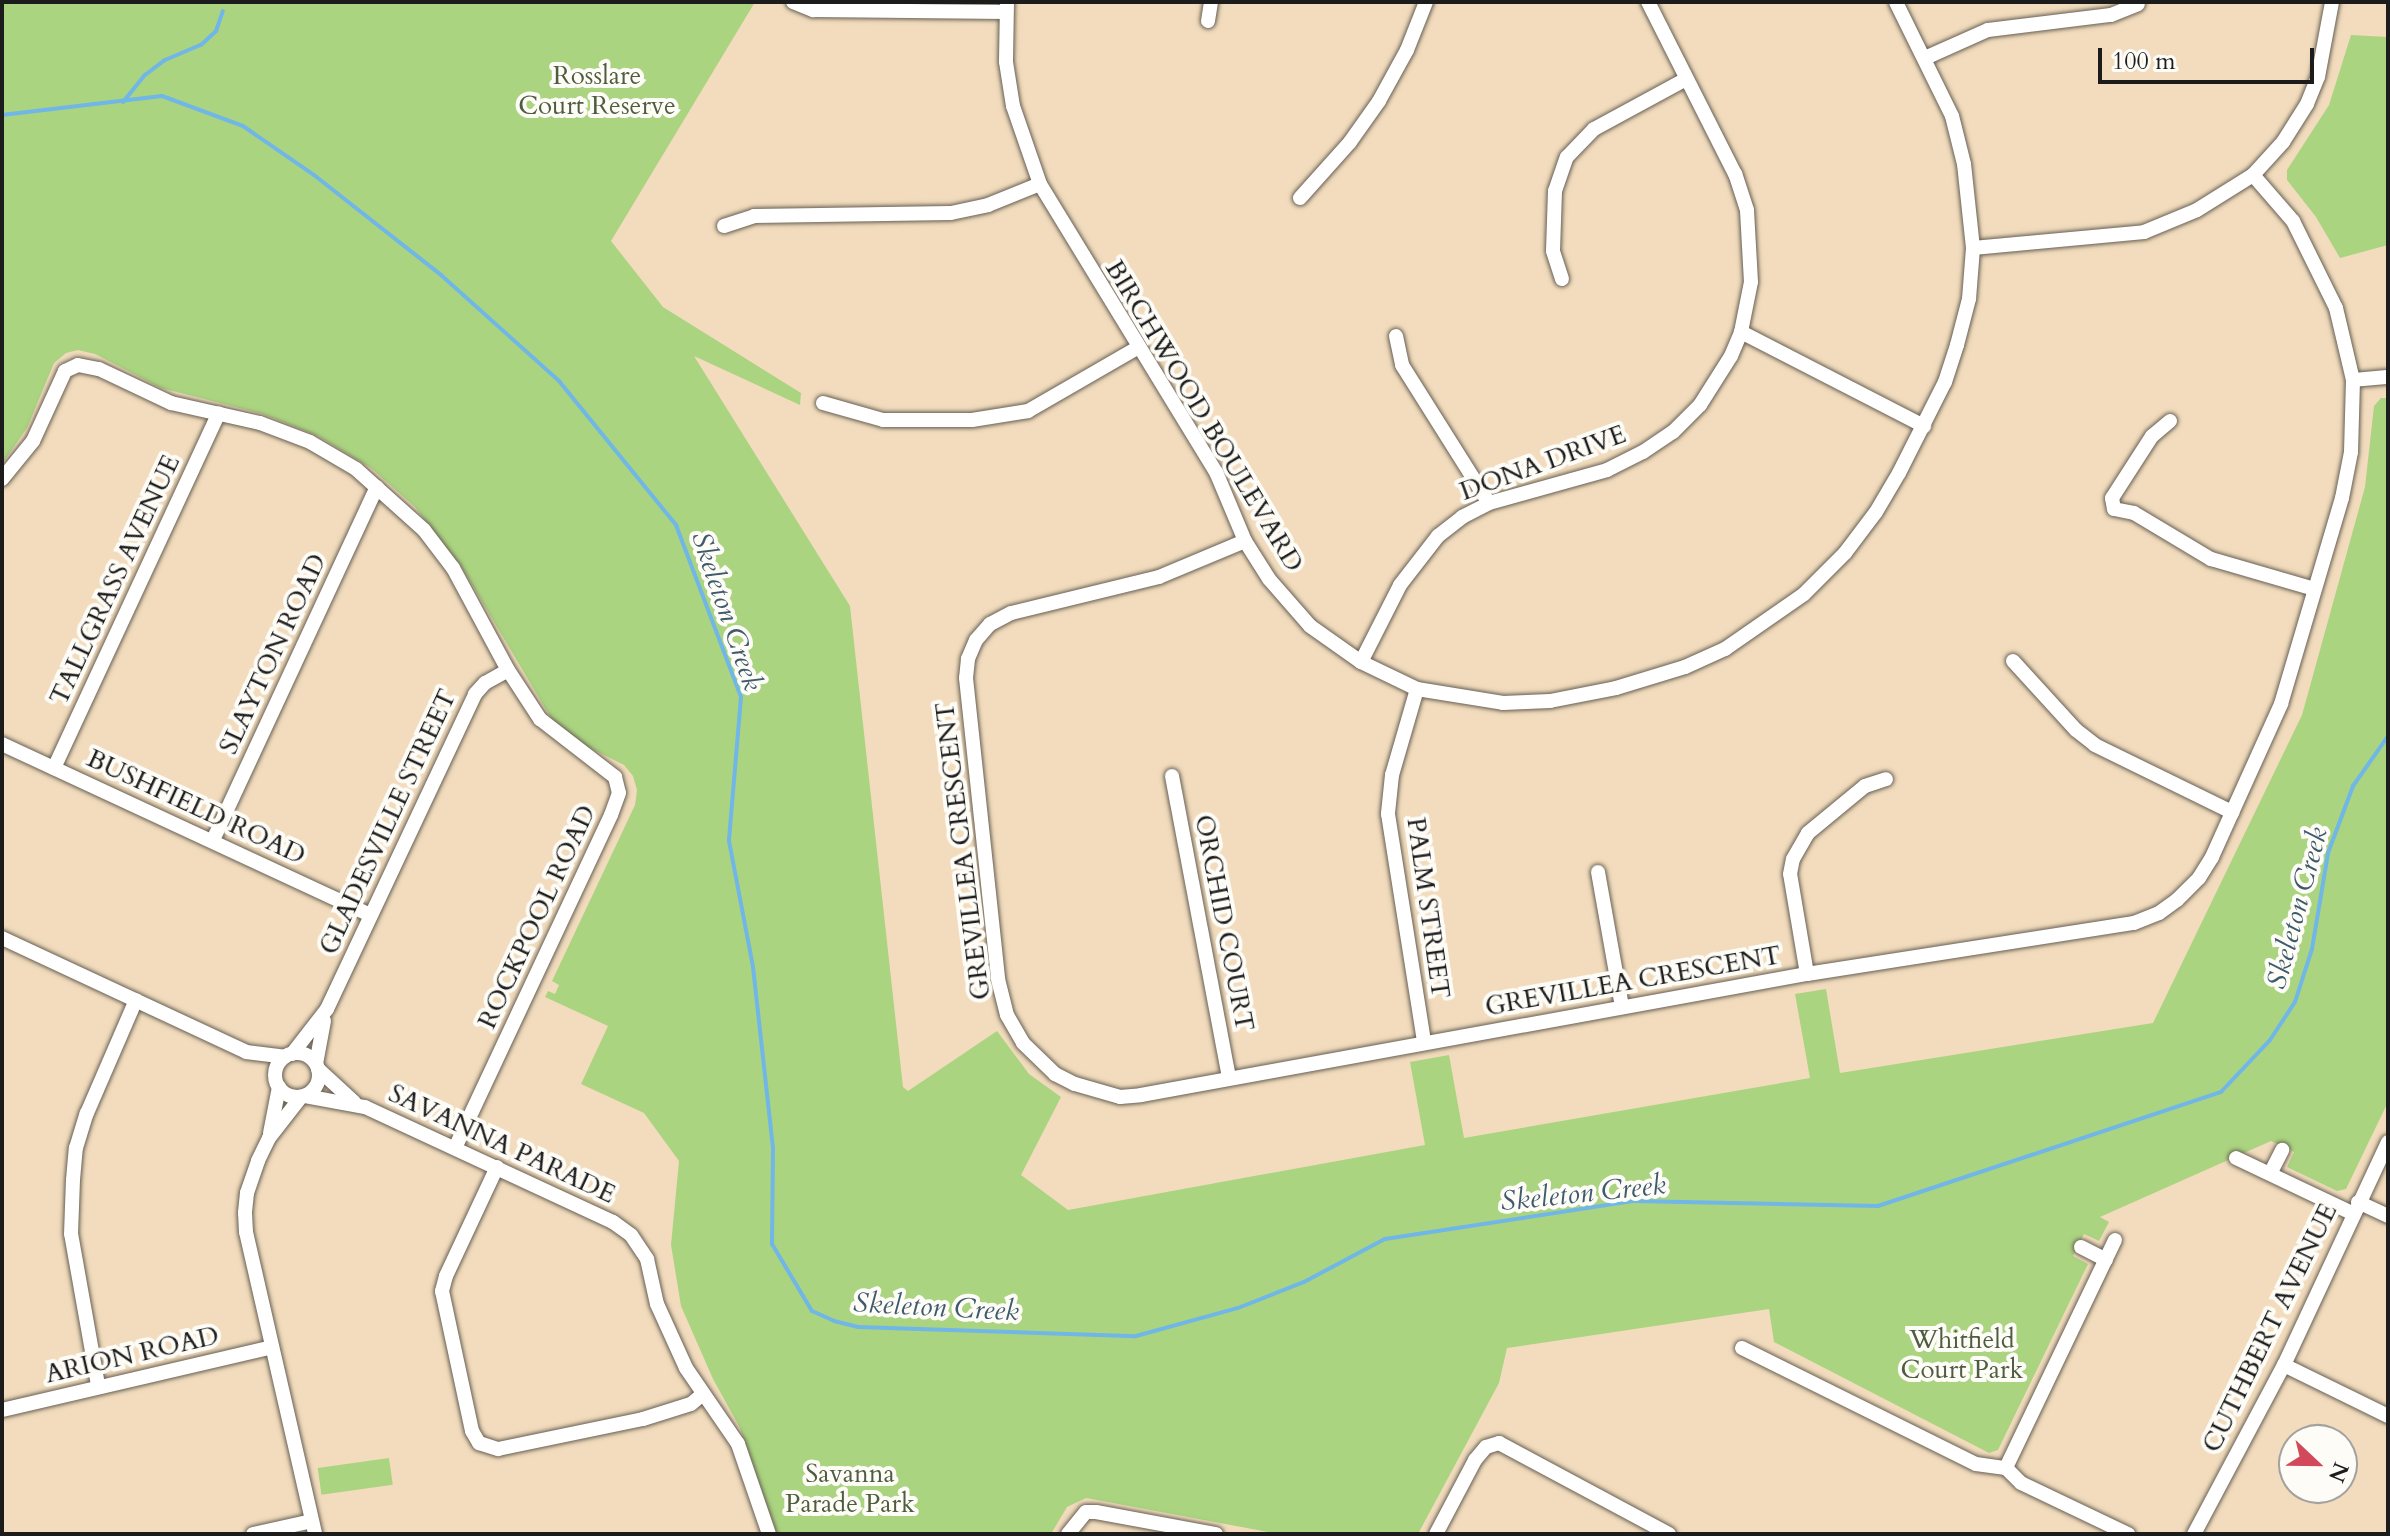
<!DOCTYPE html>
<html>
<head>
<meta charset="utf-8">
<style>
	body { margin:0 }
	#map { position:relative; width:2390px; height:1536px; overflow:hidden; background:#f2dcbd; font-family:Cardo,serif }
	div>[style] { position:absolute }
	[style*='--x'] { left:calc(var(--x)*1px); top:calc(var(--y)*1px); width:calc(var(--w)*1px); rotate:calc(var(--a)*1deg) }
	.green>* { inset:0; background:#abd480; transform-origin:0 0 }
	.stream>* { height:4px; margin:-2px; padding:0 2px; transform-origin:2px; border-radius:2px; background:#70b6e7 }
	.roads { filter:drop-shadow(0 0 2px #675f54) drop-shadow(0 0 2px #675f54) }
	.minor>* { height:14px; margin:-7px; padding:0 7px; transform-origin:7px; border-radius:7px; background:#fff }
	.minor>.ring { margin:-7px; padding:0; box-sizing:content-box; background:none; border:14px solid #fff; border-radius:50% }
	span { translate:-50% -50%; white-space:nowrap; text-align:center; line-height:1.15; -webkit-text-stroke:8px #fdfcf7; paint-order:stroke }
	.park-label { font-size:26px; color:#4e5c3f }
	.street-label { font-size:26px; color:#1c1c1c }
	.water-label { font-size:28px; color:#3e5a6d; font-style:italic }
	.frame { position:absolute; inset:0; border:4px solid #1c1c1c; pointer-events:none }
	.north { position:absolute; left:2278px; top:1424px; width:80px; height:80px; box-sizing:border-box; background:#fdfcf7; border:2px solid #a3a29f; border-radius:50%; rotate:112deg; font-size:22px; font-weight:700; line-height:32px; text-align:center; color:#1c1c1c }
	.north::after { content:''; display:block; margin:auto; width:28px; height:36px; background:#d1495b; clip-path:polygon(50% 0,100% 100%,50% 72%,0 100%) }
	.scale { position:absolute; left:2098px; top:48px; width:216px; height:36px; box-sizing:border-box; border:4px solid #1c1c1c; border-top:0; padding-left:10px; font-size:24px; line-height:28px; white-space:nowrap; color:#1c1c1c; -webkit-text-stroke:6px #fdfcf7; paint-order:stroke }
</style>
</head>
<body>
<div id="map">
	<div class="green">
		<div style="clip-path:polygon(2px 2px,755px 2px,611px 241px,663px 307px,801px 393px,800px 405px,694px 356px,850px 606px,903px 1087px,908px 1091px,997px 1031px,1029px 1074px,1061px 1097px,1021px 1175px,1068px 1210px,1425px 1145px,1410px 1062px,1449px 1055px,1464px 1138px,1810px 1078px,1795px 994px,1826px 989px,1840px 1073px,2153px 1023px,2302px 715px,2365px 487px,2374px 406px,2381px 398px,2388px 398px,2388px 1102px,2346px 1189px,2337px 1191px,2287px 1167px,2294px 1152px,2271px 1141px,2100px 1217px,2109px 1222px,2099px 1241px,2084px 1234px,2073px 1256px,2088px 1264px,1998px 1450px,1989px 1453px,1774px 1342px,1769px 1309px,1507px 1348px,1499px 1383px,1418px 1534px,1279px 1534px,1086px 1498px,1067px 1507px,1051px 1534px,775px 1534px,740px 1428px,713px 1379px,681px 1306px,671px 1245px,679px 1161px,644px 1113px,581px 1084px,608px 1026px,545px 997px,548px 991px,555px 994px,559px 985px,552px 981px,635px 805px,637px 790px,633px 776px,624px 765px,578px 742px,551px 718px,461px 566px,415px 507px,371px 468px,318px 436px,263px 414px,161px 388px,95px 354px,78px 350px,66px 353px,54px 363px,27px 428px,2px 464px)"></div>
		<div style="clip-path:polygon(2351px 35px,2388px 37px,2388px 245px,2340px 258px,2316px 217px,2287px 180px,2287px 170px,2329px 105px)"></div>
		<div style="left:389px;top:1458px;width:27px;height:72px;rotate:82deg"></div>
	</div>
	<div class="stream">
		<div style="--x:123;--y:102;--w:35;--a:-51"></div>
		<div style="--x:145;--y:75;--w:25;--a:-37"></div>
		<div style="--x:165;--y:60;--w:39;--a:-23"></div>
		<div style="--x:201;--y:45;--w:21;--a:-43"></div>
		<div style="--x:216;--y:31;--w:21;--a:-71"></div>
		<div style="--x:2;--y:115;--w:161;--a:-6.8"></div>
		<div style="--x:162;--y:96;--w:86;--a:20.3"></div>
		<div style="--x:243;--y:126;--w:86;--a:34.6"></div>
		<div style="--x:314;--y:175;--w:162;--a:38.2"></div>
		<div style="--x:441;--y:275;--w:159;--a:41.9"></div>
		<div style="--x:559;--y:381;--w:186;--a:50.9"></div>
		<div style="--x:676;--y:525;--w:184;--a:69.3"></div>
		<div style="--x:741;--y:697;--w:144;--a:94.8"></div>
		<div style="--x:729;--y:841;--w:128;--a:79.2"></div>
		<div style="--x:753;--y:967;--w:182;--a:83.7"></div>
		<div style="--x:773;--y:1148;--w:96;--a:90.6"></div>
		<div style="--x:772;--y:1244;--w:78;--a:59.2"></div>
		<div style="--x:812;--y:1311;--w:24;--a:24"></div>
		<div style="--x:834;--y:1321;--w:25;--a:14"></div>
		<div style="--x:858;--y:1327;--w:278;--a:1.9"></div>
		<div style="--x:1136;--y:1336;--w:106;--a:-15.4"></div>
		<div style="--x:1238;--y:1308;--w:71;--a:-21.5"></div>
		<div style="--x:1304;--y:1282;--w:92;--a:-28"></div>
		<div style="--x:1385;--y:1239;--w:252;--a:-8.7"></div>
		<div style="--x:1634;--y:1201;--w:244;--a:1.2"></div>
		<div style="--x:1878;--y:1206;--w:361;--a:-18.4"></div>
		<div style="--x:2221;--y:1092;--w:71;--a:-46.7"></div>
		<div style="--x:2270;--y:1040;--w:45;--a:-56.7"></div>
		<div style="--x:2295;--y:1002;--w:56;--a:-72.2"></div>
		<div style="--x:2312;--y:949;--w:97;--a:-80.5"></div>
		<div style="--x:2328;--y:853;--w:72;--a:-69.5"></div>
		<div style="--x:2353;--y:786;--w:61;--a:-55"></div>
	</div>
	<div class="roads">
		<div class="minor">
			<div style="--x:793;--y:2;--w:22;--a:22"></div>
			<div style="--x:813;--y:10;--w:193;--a:0.6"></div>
			<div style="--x:1007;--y:2;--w:60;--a:91"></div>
			<div style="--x:1006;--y:62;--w:45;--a:81"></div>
			<div style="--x:1013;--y:106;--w:83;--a:70.9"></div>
			<div style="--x:1040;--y:184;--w:338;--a:58.6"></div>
			<div style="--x:1216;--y:472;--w:75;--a:67.2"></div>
			<div style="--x:1245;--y:541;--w:45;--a:57.7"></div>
			<div style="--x:1269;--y:579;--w:62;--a:48.9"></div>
			<div style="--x:1310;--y:626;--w:62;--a:35.2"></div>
			<div style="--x:1361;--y:662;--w:62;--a:25.7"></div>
			<div style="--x:1417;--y:689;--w:87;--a:9.2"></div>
			<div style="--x:1503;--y:703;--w:47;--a:-2.4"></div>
			<div style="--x:1550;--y:701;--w:67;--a:-11.1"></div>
			<div style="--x:1616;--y:688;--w:72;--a:-16.9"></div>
			<div style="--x:1685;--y:667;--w:44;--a:-24.2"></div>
			<div style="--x:1725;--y:649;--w:96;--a:-34.8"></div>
			<div style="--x:1804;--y:594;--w:58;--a:-45"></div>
			<div style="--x:1845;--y:553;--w:51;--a:-52.9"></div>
			<div style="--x:1876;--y:512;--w:45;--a:-59.5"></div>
			<div style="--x:1899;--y:473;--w:102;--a:-63.2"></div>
			<div style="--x:1945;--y:382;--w:39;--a:-72"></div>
			<div style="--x:1957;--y:345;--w:48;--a:-75.4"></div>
			<div style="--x:1969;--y:299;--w:51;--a:-85.5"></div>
			<div style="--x:1973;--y:248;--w:84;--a:-96.1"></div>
			<div style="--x:1964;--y:164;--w:49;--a:-104"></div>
			<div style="--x:1952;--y:116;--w:127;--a:-116.2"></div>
			<div style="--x:1208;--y:21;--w:19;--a:-81"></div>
			<div style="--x:1925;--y:58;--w:69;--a:-24"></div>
			<div style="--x:1988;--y:30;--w:124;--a:-7"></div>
			<div style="--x:2111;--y:15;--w:29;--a:-22"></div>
			<div style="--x:1300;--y:198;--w:75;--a:-48.2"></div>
			<div style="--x:1350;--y:142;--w:50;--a:-54.7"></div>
			<div style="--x:1379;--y:101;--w:58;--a:-61.2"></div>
			<div style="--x:1407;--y:50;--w:52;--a:-68.4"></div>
			<div style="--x:724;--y:226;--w:32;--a:-18"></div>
			<div style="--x:754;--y:216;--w:197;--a:-0.9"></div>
			<div style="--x:951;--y:213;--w:38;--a:-12"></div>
			<div style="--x:988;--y:205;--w:56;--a:-22"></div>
			<div style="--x:1973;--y:248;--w:172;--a:-5.3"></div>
			<div style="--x:2144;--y:232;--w:57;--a:-22.5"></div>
			<div style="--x:2197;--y:210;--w:66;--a:-32"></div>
			<div style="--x:2253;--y:175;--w:45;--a:-47.7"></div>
			<div style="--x:2283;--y:142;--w:45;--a:-57.7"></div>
			<div style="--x:2307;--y:104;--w:29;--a:-68"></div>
			<div style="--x:2318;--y:77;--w:76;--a:-79.4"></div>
			<div style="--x:1562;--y:279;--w:29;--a:-108"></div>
			<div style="--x:1553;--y:251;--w:60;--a:-88.1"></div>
			<div style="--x:1555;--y:191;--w:36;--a:-71"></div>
			<div style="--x:1567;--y:157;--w:39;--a:-46"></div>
			<div style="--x:1594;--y:129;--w:105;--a:-28.5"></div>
			<div style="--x:1741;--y:332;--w:206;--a:27.2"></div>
			<div style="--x:1396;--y:336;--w:30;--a:78"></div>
			<div style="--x:1402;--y:365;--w:163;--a:57.8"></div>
			<div style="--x:2353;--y:380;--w:35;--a:-5"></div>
			<div style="--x:823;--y:403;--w:62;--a:15.8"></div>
			<div style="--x:883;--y:420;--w:89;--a:0"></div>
			<div style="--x:972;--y:420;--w:57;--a:-9.1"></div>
			<div style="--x:1028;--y:411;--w:128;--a:-30"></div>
			<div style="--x:2170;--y:421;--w:23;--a:140"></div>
			<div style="--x:2152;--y:436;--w:74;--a:122.8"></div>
			<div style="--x:2112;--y:498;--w:11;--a:80"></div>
			<div style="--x:2114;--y:509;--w:20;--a:11"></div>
			<div style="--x:2134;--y:513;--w:90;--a:30.9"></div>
			<div style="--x:2211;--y:559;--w:107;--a:16.2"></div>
			<div style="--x:2;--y:479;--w:49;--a:-50.8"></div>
			<div style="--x:33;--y:441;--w:77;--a:-65.4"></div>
			<div style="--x:65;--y:371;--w:14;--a:-25"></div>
			<div style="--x:78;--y:365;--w:21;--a:11"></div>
			<div style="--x:99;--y:369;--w:80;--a:25.3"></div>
			<div style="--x:171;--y:403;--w:91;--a:12.7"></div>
			<div style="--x:260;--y:423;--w:53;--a:20.8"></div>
			<div style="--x:310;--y:442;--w:53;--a:30.4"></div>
			<div style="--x:356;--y:469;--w:91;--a:41.9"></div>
			<div style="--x:424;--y:530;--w:48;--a:52.7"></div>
			<div style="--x:453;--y:568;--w:116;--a:61.7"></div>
			<div style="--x:508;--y:670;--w:59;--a:56.9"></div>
			<div style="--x:540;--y:719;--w:95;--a:37.7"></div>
			<div style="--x:615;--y:777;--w:16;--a:76"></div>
			<div style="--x:619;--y:793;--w:23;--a:110"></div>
			<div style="--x:611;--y:815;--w:368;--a:115.1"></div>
			<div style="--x:1245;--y:541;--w:93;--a:157.3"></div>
			<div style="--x:1159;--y:577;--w:152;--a:166.3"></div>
			<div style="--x:1011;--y:613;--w:24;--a:152"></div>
			<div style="--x:990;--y:624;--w:21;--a:131"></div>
			<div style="--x:976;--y:640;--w:21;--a:113"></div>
			<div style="--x:968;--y:659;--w:19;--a:96"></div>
			<div style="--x:966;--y:678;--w:303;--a:83.9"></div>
			<div style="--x:998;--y:979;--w:37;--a:76"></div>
			<div style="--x:1007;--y:1015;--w:32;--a:60"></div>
			<div style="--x:1023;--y:1043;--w:45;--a:44.1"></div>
			<div style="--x:1055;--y:1074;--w:22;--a:27"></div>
			<div style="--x:1075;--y:1084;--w:47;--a:16.1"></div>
			<div style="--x:1120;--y:1097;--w:21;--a:-5"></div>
			<div style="--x:1141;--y:1095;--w:677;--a:-10.3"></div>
			<div style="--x:1807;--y:974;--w:331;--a:-8.9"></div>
			<div style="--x:2134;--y:923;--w:27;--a:-22"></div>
			<div style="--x:2159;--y:913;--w:22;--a:-36"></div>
			<div style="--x:2177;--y:900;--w:31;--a:-45"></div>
			<div style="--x:2199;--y:878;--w:25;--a:-58"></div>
			<div style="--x:2212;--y:857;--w:168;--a:-65.7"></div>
			<div style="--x:2281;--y:704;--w:215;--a:-73.5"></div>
			<div style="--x:2342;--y:498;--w:47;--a:-78.9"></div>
			<div style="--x:2351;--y:452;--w:72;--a:-88.4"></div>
			<div style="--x:2353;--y:380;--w:74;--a:-103.3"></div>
			<div style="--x:2336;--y:308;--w:97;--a:-116.3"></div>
			<div style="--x:2293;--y:221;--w:61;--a:-131"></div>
			<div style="--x:2013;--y:661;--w:93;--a:47.6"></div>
			<div style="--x:2076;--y:730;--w:24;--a:38"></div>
			<div style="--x:2095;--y:745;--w:153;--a:26.1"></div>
			<div style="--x:1361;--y:662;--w:86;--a:-63.1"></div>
			<div style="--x:1400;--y:585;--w:62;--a:-52.2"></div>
			<div style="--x:1438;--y:536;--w:31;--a:-38"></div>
			<div style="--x:1462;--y:517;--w:30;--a:-27"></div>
			<div style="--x:1489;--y:503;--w:123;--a:-15.6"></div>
			<div style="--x:1607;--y:470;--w:40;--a:-26.6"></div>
			<div style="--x:1643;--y:452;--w:36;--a:-34"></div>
			<div style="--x:1673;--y:432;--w:38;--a:-45"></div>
			<div style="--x:1700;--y:405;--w:58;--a:-57.7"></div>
			<div style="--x:1731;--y:356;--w:26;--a:-67"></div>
			<div style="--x:1741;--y:332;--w:51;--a:-78.7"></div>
			<div style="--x:1751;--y:282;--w:72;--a:-93.2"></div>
			<div style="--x:1747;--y:210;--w:38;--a:-108"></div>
			<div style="--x:1735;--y:174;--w:193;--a:-116.8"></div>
			<div style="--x:1417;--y:689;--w:90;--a:106.2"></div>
			<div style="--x:1392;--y:775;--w:39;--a:96"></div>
			<div style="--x:1388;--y:814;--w:231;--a:81"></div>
			<div style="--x:2;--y:744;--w:404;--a:24.9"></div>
			<div style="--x:54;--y:768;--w:391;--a:-65.1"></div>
			<div style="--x:1172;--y:776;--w:307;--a:79.3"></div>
			<div style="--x:213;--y:840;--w:389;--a:-65.1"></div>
			<div style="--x:1598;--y:872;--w:137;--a:79.9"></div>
			<div style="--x:2;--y:938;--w:269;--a:25"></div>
			<div style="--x:246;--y:1052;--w:39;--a:7"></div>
			<div style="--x:1807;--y:974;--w:101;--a:-99.6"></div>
			<div style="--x:1790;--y:874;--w:15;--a:-79"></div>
			<div style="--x:1793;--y:859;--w:30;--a:-60"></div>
			<div style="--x:1808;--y:833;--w:74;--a:-39.5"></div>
			<div style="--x:1865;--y:786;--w:22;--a:-18"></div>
			<div class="ring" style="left:275px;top:1053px;width:30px;height:30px"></div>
			<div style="--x:292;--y:1054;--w:57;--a:-52.1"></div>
			<div style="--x:327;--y:1009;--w:348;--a:-64.8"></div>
			<div style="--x:475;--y:694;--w:15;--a:-48"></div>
			<div style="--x:485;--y:683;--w:26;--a:-29"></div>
			<div style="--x:316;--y:1064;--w:44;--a:-79.5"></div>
			<div style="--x:318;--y:1069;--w:49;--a:42.5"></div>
			<div style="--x:305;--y:1096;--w:61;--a:10.4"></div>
			<div style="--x:365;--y:1107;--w:273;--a:24.9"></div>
			<div style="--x:613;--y:1222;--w:22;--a:36"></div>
			<div style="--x:631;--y:1235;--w:29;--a:56"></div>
			<div style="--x:647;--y:1259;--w:46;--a:77.5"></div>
			<div style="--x:657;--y:1304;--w:70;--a:65.6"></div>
			<div style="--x:686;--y:1368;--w:92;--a:55.6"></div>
			<div style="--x:738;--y:1444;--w:95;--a:71"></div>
			<div style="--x:301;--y:1097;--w:52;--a:128"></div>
			<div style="--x:269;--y:1138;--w:25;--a:116"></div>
			<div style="--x:258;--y:1161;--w:34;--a:109"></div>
			<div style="--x:247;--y:1193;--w:20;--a:96"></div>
			<div style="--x:245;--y:1213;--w:19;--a:87"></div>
			<div style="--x:246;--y:1232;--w:310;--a:77.1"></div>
			<div style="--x:270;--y:1133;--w:47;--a:-78.9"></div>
			<div style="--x:2236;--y:1158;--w:128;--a:25.4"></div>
			<div style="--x:497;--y:1167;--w:120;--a:115.1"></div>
			<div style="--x:446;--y:1276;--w:16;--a:105"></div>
			<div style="--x:442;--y:1291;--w:143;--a:77.9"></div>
			<div style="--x:472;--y:1431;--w:14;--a:60"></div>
			<div style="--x:479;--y:1443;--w:20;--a:18"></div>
			<div style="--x:498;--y:1449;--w:148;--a:-11.7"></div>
			<div style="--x:643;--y:1419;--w:50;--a:-17.4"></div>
			<div style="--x:691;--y:1404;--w:16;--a:-40"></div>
			<div style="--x:2271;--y:1172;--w:25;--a:-63"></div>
			<div style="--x:2358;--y:1202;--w:33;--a:25"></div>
			<div style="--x:2115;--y:1240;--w:253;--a:115.6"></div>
			<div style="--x:2006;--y:1468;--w:21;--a:45"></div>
			<div style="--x:2021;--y:1483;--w:119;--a:25.5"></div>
			<div style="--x:2081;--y:1247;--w:28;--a:27"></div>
			<div style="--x:1742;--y:1348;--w:261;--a:26.4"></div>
			<div style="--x:1976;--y:1464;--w:30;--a:8"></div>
			<div style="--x:2284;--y:1365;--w:116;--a:26.1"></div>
			<div style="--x:98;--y:1385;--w:153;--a:-100.1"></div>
			<div style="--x:71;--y:1234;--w:54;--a:-87.9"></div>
			<div style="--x:73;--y:1180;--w:32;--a:-85"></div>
			<div style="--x:76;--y:1148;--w:37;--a:-73"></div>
			<div style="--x:87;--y:1113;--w:123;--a:-66.6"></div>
			<div style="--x:2;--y:1410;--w:277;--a:-13.1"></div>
			<div style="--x:253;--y:1534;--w:60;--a:-12.4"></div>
			<div style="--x:1068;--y:1534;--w:28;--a:-51"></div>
			<div style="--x:1086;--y:1512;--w:10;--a:0"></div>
			<div style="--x:1096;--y:1512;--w:122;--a:10.4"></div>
			<div style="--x:1436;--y:1534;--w:84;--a:-62.2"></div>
			<div style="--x:1475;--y:1460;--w:17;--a:-50"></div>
			<div style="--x:1486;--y:1447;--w:14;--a:-17"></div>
			<div style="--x:1499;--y:1443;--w:193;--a:28.2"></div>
			<div style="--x:2194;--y:1534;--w:191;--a:-62"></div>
			<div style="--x:2284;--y:1365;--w:246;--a:-65"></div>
		</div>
	</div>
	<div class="park-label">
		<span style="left:597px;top:91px">Rosslare<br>Court Reserve</span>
		<span style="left:1962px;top:1355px">Whitfield<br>Court Park</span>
		<span style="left:850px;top:1489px">Savanna<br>Parade Park</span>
	</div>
	<div class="street-label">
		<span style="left:1204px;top:416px;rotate:59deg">BIRCHWOOD BOULEVARD</span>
		<span style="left:1543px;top:463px;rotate:-20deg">DONA DRIVE</span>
		<span style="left:115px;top:580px;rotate:-65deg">TALLGRASS AVENUE</span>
		<span style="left:273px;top:654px;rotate:-65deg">SLAYTON ROAD</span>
		<span style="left:196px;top:807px;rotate:25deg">BUSHFIELD ROAD</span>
		<span style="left:388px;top:822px;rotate:-65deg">GLADESVILLE STREET</span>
		<span style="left:963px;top:851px;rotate:-97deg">GREVILLEA CRESCENT</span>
		<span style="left:1428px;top:908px;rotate:82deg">PALM STREET</span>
		<span style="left:537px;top:917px;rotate:-65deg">ROCKPOOL ROAD</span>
		<span style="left:1224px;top:923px;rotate:79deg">ORCHID COURT</span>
		<span style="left:1633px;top:981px;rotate:-10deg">GREVILLEA CRESCENT</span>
		<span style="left:502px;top:1144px;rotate:25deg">SAVANNA PARADE</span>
		<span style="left:2270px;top:1328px;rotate:-64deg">CUTHBERT AVENUE</span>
		<span style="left:132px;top:1355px;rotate:-13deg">ARION ROAD</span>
	</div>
	<div class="water-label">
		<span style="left:727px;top:611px;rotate:71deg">Skeleton Creek</span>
		<span style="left:2297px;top:908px;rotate:-75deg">Skeleton Creek</span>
		<span style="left:1583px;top:1193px;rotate:-6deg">Skeleton Creek</span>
		<span style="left:936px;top:1307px;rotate:3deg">Skeleton Creek</span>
	</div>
	<div class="frame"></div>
	<div class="north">N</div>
	<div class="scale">100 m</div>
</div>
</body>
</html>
